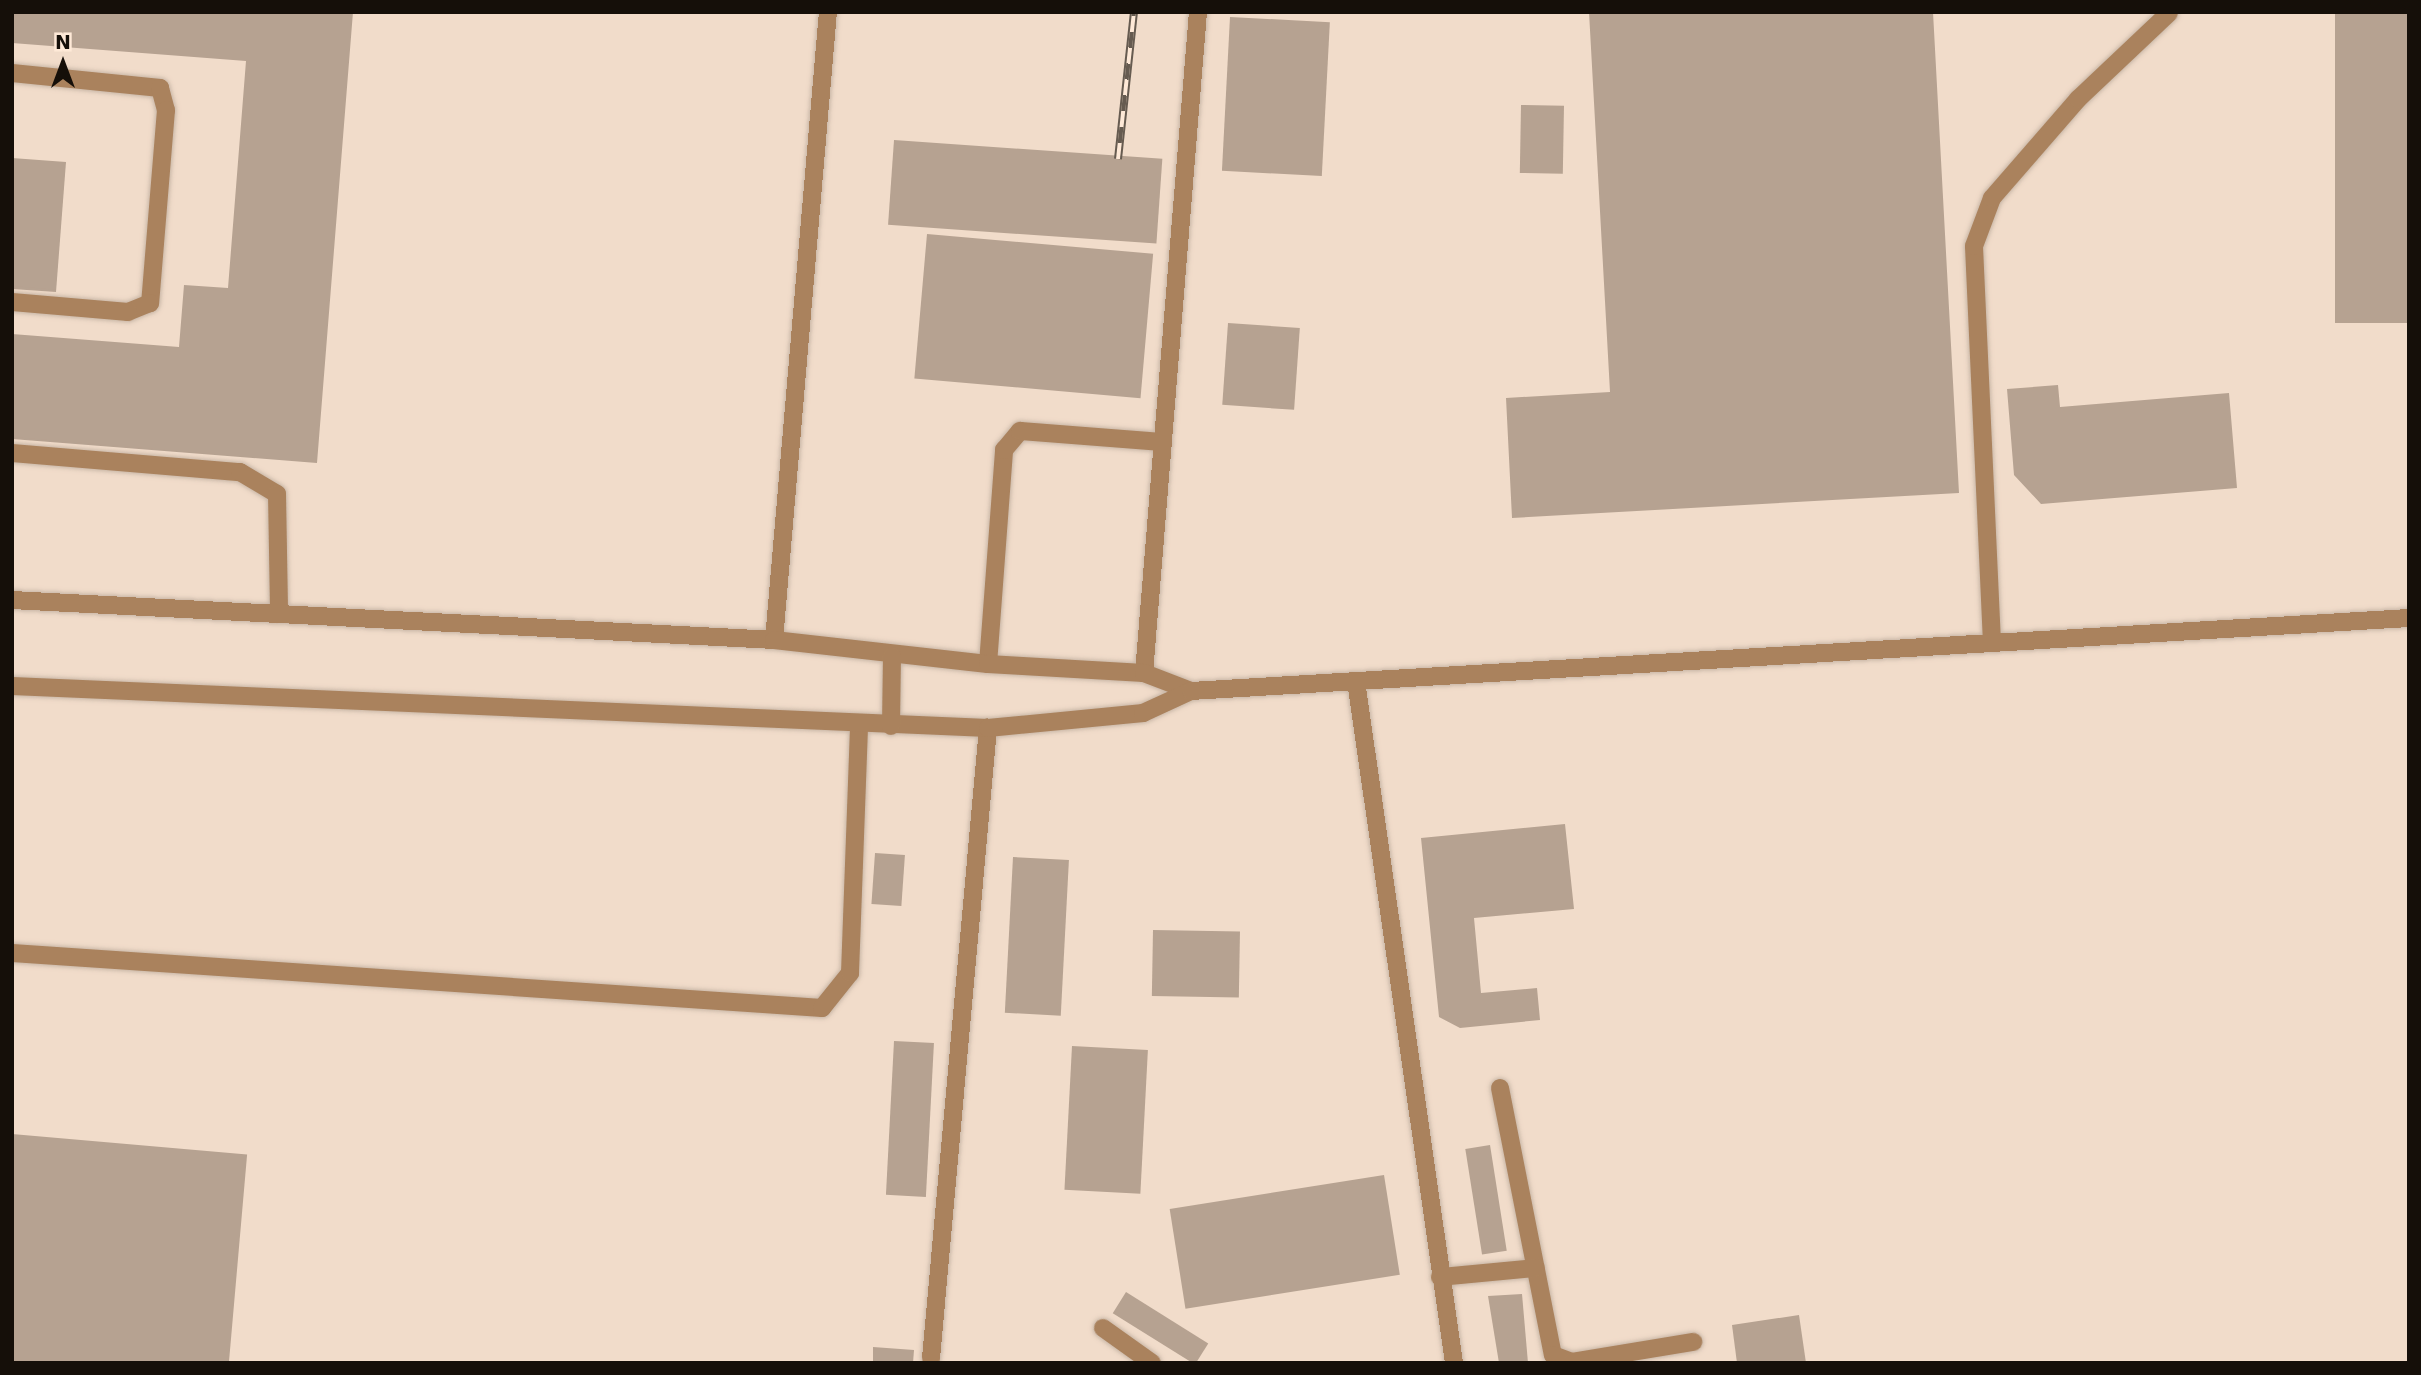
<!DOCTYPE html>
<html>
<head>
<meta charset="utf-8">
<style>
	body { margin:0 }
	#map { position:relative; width:2421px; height:1375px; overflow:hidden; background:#f1dcca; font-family:"DejaVu Sans",sans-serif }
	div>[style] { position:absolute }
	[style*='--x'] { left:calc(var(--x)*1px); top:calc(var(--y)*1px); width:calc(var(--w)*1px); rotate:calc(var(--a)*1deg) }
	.building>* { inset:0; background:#b6a291; transform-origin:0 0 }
	.roads { filter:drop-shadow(0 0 2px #c9b7a7) drop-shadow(0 0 2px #c9b7a7) }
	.lane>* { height:18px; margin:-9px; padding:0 9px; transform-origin:9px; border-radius:9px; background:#aa825d }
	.street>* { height:18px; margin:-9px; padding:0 9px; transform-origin:9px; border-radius:9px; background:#aa825d }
	.rail>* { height:8px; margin-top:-4px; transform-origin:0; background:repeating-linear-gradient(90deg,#fee9d7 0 16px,#665b50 0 32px); box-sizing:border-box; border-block:2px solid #665b50 }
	span { translate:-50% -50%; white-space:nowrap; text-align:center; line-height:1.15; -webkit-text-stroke:6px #fee9d7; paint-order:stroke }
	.frame { position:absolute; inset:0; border:14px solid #150f09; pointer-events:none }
	.north { position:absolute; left:28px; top:28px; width:70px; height:70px; -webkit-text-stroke:5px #fee9d7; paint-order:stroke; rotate:0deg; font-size:19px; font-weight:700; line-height:28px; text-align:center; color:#150f09 }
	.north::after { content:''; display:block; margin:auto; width:24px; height:32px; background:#150f09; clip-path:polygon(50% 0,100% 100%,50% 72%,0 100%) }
</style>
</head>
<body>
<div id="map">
	<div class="building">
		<div style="clip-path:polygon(12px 12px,353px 12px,317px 463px,12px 439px,12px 334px,179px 347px,184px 285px,228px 288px,246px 61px,12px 43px)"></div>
		<div style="clip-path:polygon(1589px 12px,1933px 12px,1959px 493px,1512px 518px,1506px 398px,1610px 392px)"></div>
		<div style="left:2335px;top:12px;width:74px;height:311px"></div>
		<div style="left:1230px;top:17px;width:100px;height:154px;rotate:3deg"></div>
		<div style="left:1521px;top:105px;width:43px;height:68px;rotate:1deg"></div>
		<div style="left:894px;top:140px;width:269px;height:85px;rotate:4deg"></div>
		<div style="clip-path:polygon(12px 158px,66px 162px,56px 292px,12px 289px)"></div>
		<div style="left:927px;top:234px;width:227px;height:145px;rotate:5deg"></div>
		<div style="left:1228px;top:323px;width:72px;height:82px;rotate:4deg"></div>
		<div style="clip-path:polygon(2058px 385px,2060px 407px,2229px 393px,2237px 488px,2041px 504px,2014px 475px,2007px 389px)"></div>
		<div style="clip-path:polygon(1565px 824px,1574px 909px,1474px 918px,1481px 993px,1537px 988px,1540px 1020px,1460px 1028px,1439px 1017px,1421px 838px)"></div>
		<div style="left:875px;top:853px;width:30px;height:51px;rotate:4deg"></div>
		<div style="left:1013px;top:857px;width:56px;height:156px;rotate:3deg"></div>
		<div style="left:1153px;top:930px;width:87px;height:66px;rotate:1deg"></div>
		<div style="left:894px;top:1041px;width:40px;height:154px;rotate:3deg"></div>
		<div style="left:1072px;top:1046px;width:76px;height:144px;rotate:3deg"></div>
		<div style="left:12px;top:1134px;width:236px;height:229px;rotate:5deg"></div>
		<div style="left:1490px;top:1145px;width:107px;height:25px;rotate:81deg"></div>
		<div style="left:1384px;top:1175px;width:101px;height:217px;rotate:81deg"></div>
		<div style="left:1126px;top:1292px;width:97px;height:25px;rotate:32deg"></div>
		<div style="clip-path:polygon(1522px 1294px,1528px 1363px,1499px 1363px,1488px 1296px)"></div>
		<div style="clip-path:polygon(1799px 1315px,1806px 1363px,1737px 1363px,1732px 1325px)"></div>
		<div style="clip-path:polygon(873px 1347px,914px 1350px,913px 1363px,873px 1363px)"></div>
	</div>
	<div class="roads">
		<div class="lane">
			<div style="--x:12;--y:73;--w:149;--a:5.8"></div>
			<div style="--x:160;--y:88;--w:23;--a:75"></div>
			<div style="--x:166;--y:110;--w:194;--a:94.7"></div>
			<div style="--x:150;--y:303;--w:24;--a:158"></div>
			<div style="--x:128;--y:312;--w:116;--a:-175.1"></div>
			<div style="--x:12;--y:453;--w:229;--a:4.8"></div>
			<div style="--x:240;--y:472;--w:43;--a:30.7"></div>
			<div style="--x:277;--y:494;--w:120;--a:89"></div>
			<div style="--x:774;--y:640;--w:630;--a:-85.09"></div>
			<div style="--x:1992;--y:643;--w:397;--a:-92.6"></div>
			<div style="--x:1974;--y:246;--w:51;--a:-69.4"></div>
			<div style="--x:1992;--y:198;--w:131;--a:-49"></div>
			<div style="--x:2078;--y:99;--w:125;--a:-43.4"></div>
			<div style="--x:988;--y:664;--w:215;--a:-85.7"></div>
			<div style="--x:1004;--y:450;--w:25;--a:-50"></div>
			<div style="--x:1020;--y:431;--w:143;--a:4.4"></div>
			<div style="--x:1144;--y:673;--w:663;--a:-85.33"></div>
			<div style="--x:12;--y:953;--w:812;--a:3.88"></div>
			<div style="--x:822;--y:1008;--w:45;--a:-51.3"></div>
			<div style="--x:850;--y:973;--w:247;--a:-87.9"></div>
			<div style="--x:1500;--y:1088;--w:272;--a:78.8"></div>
			<div style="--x:1553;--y:1355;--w:20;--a:20"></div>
			<div style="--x:1572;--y:1362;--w:123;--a:-9.4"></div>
			<div style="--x:1440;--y:1277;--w:96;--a:-5.4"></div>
			<div style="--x:1103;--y:1328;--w:60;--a:35.5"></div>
			<div style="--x:931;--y:1358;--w:633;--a:-84.83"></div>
		</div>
		<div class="street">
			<div style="--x:12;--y:600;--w:763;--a:3"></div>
			<div style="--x:774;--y:640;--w:215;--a:6.4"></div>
			<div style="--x:988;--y:664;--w:156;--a:3.3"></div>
			<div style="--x:1144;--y:673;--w:50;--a:21"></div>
			<div style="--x:1356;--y:681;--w:689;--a:81.82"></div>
			<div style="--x:12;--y:686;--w:977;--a:2.46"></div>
			<div style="--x:988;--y:728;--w:156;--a:-5.5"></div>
			<div style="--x:1143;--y:713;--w:53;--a:-24.6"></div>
			<div style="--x:1191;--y:691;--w:1220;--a:-3.43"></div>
			<div style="--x:891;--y:726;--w:70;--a:-89.2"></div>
		</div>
	</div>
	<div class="rail">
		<div style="--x:1118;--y:159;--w:148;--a:-83.8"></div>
	</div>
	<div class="frame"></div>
	<div class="north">N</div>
</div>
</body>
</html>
